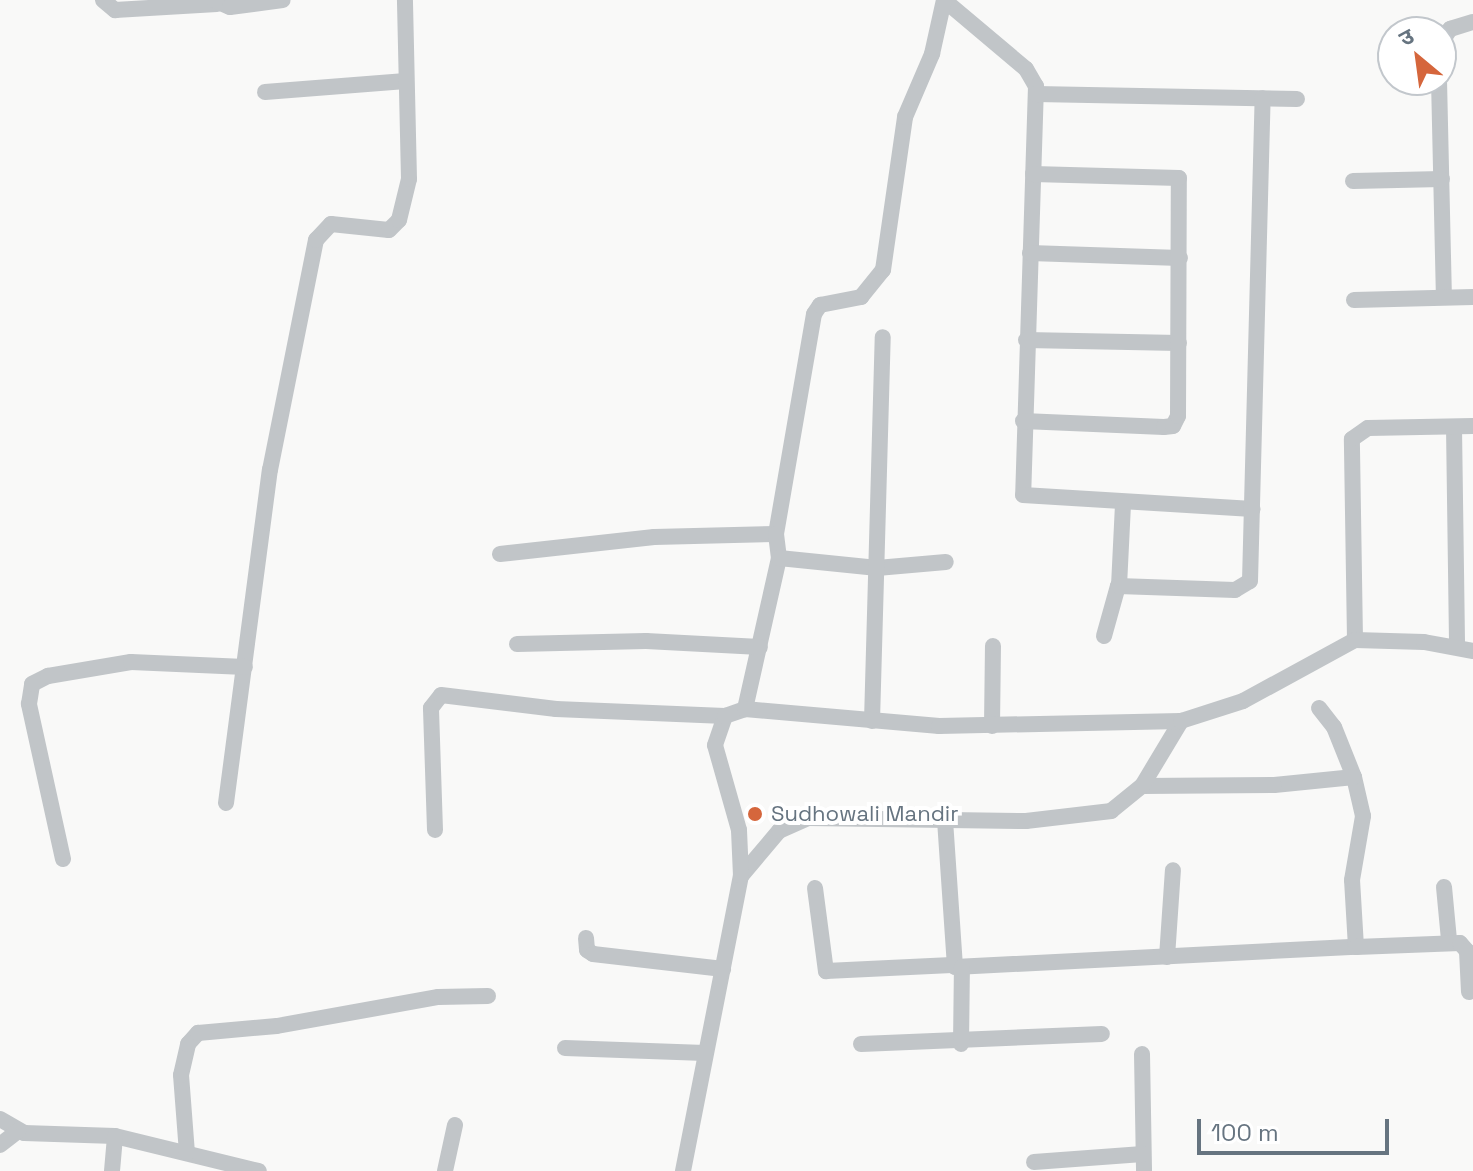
<!DOCTYPE html>
<html>
<head>
<meta charset="utf-8">
<style>
	body { margin:0 }
	#map { position:relative; width:1473px; height:1171px; overflow:hidden; background:#f9f9f8; font-family:"Space Grotesk","Noto Sans Devanagari",sans-serif }
	div>[style] { position:absolute }
	[style*='--x'] { left:calc(var(--x)*1px); top:calc(var(--y)*1px); width:calc(var(--w)*1px); rotate:calc(var(--a)*1deg) }
	.minor>* { height:16px; margin:-8px; padding:0 8px; transform-origin:8px; border-radius:8px; background:#c1c5c8 }
	.dots>* { width:22px; height:22px; translate:-50% -50%; box-sizing:border-box; border:4px solid #fff; border-radius:50% }
	span { translate:-50% -50%; white-space:nowrap; text-align:center; line-height:1.15; -webkit-text-stroke:8px #fff; paint-order:stroke }
	.poi-label { font-size:22px; color:#667480 }
	.left { translate:0 -50%; text-align:left }
	.north { position:absolute; left:1377px; top:16px; width:80px; height:80px; box-sizing:border-box; background:#fff; border:2px solid #c2c7cc; border-radius:50%; rotate:331deg; font-size:22px; font-weight:700; line-height:32px; text-align:center; color:#667480 }
	.north::after { content:''; display:block; margin:auto; width:28px; height:36px; background:#d5663c; clip-path:polygon(50% 0,100% 100%,50% 72%,0 100%) }
	.scale { position:absolute; left:1197px; top:1119px; width:192px; height:36px; box-sizing:border-box; border:4px solid #667480; border-top:0; padding-left:10px; font-size:24px; line-height:28px; white-space:nowrap; color:#667480; -webkit-text-stroke:6px #fff; paint-order:stroke }
</style>
</head>
<body>
<div id="map">
	<div class="minor">
		<div style="--x:103;--y:0;--w:16;--a:40"></div>
		<div style="--x:115;--y:10;--w:102;--a:-3.4"></div>
		<div style="--x:214;--y:0;--w:17;--a:24"></div>
		<div style="--x:230;--y:7;--w:53;--a:-7.5"></div>
		<div style="--x:944;--y:0;--w:107;--a:40.1"></div>
		<div style="--x:1026;--y:69;--w:20;--a:60"></div>
		<div style="--x:1036;--y:86;--w:409;--a:91.8"></div>
		<div style="--x:1023;--y:495;--w:230;--a:3.5"></div>
		<div style="--x:1441;--y:43;--w:17;--a:-57"></div>
		<div style="--x:1450;--y:29;--w:24;--a:-17"></div>
		<div style="--x:1439;--y:80;--w:217;--a:88.7"></div>
		<div style="--x:265;--y:92;--w:141;--a:-4.5"></div>
		<div style="--x:1036;--y:94;--w:261;--a:1.1"></div>
		<div style="--x:1353;--y:181;--w:89;--a:-1.3"></div>
		<div style="--x:1030;--y:253;--w:150;--a:1.9"></div>
		<div style="--x:1354;--y:300;--w:119;--a:-1.4"></div>
		<div style="--x:1026;--y:340;--w:153;--a:1.1"></div>
		<div style="--x:1023;--y:421;--w:141;--a:2.4"></div>
		<div style="--x:1164;--y:427;--w:9;--a:-6"></div>
		<div style="--x:1173;--y:426;--w:11;--a:-63"></div>
		<div style="--x:1178;--y:416;--w:238;--a:-89.8"></div>
		<div style="--x:1179;--y:178;--w:146;--a:-178.4"></div>
		<div style="--x:1454;--y:427;--w:220;--a:89.2"></div>
		<div style="--x:776;--y:534;--w:223;--a:-80.2"></div>
		<div style="--x:814;--y:314;--w:11;--a:-56"></div>
		<div style="--x:820;--y:305;--w:42;--a:-11"></div>
		<div style="--x:861;--y:297;--w:35;--a:-51"></div>
		<div style="--x:883;--y:270;--w:155;--a:-81.8"></div>
		<div style="--x:905;--y:117;--w:69;--a:-66.8"></div>
		<div style="--x:932;--y:54;--w:55;--a:-77.5"></div>
		<div style="--x:500;--y:554;--w:155;--a:-6.3"></div>
		<div style="--x:654;--y:537;--w:122;--a:-1.4"></div>
		<div style="--x:776;--y:534;--w:24;--a:83"></div>
		<div style="--x:779;--y:558;--w:155;--a:102.7"></div>
		<div style="--x:779;--y:558;--w:99;--a:5.8"></div>
		<div style="--x:877;--y:568;--w:69;--a:-5"></div>
		<div style="--x:1119;--y:586;--w:83;--a:-87.2"></div>
		<div style="--x:1104;--y:636;--w:52;--a:-74.4"></div>
		<div style="--x:1118;--y:586;--w:117;--a:2"></div>
		<div style="--x:1235;--y:590;--w:17;--a:-31"></div>
		<div style="--x:1250;--y:581;--w:483;--a:-88.5"></div>
		<div style="--x:1355;--y:640;--w:201;--a:-90.9"></div>
		<div style="--x:1352;--y:439;--w:19;--a:-35"></div>
		<div style="--x:1368;--y:428;--w:105;--a:-1.1"></div>
		<div style="--x:517;--y:644;--w:129;--a:-1.3"></div>
		<div style="--x:646;--y:641;--w:114;--a:3"></div>
		<div style="--x:1319;--y:708;--w:24;--a:52"></div>
		<div style="--x:1334;--y:727;--w:54;--a:68.2"></div>
		<div style="--x:872;--y:721;--w:384;--a:-88.4"></div>
		<div style="--x:992;--y:726;--w:80;--a:-89.3"></div>
		<div style="--x:226;--y:803;--w:336;--a:-82.5"></div>
		<div style="--x:270;--y:470;--w:235;--a:-78.7"></div>
		<div style="--x:316;--y:240;--w:22;--a:-47"></div>
		<div style="--x:331;--y:224;--w:58;--a:5.9"></div>
		<div style="--x:389;--y:230;--w:14;--a:-45"></div>
		<div style="--x:399;--y:220;--w:42;--a:-76.3"></div>
		<div style="--x:409;--y:179;--w:179;--a:-91.3"></div>
		<div style="--x:945;--y:820;--w:147;--a:86.1"></div>
		<div style="--x:955;--y:967;--w:401;--a:-2.9"></div>
		<div style="--x:1356;--y:947;--w:67;--a:-93.4"></div>
		<div style="--x:1352;--y:880;--w:65;--a:-80.2"></div>
		<div style="--x:1363;--y:816;--w:40;--a:-103"></div>
		<div style="--x:1354;--y:777;--w:80;--a:174.3"></div>
		<div style="--x:1274;--y:785;--w:132;--a:179.6"></div>
		<div style="--x:435;--y:830;--w:122;--a:-91.9"></div>
		<div style="--x:431;--y:708;--w:16;--a:-52"></div>
		<div style="--x:441;--y:695;--w:116;--a:6.9"></div>
		<div style="--x:556;--y:709;--w:169;--a:2.4"></div>
		<div style="--x:63;--y:859;--w:159;--a:-102.4"></div>
		<div style="--x:29;--y:704;--w:20;--a:-81"></div>
		<div style="--x:32;--y:684;--w:18;--a:-27"></div>
		<div style="--x:48;--y:676;--w:84;--a:-9.6"></div>
		<div style="--x:131;--y:662;--w:114;--a:2.5"></div>
		<div style="--x:741;--y:876;--w:59;--a:-49.8"></div>
		<div style="--x:779;--y:831;--w:32;--a:-24"></div>
		<div style="--x:808;--y:818;--w:218;--a:0.8"></div>
		<div style="--x:1026;--y:821;--w:86;--a:-6.7"></div>
		<div style="--x:1111;--y:811;--w:40;--a:-39"></div>
		<div style="--x:1142;--y:786;--w:76;--a:-59"></div>
		<div style="--x:1444;--y:887;--w:53;--a:84.6"></div>
		<div style="--x:815;--y:888;--w:84;--a:82.5"></div>
		<div style="--x:826;--y:971;--w:126;--a:-2.7"></div>
		<div style="--x:586;--y:938;--w:12;--a:85"></div>
		<div style="--x:587;--y:950;--w:7;--a:34"></div>
		<div style="--x:593;--y:954;--w:131;--a:6.6"></div>
		<div style="--x:1356;--y:947;--w:104;--a:-2.2"></div>
		<div style="--x:1460;--y:943;--w:11;--a:49"></div>
		<div style="--x:1467;--y:951;--w:41;--a:87.2"></div>
		<div style="--x:1167;--y:957;--w:87;--a:-86.1"></div>
		<div style="--x:861;--y:1044;--w:241;--a:-2.4"></div>
		<div style="--x:961;--y:1044;--w:77;--a:-89.3"></div>
		<div style="--x:565;--y:1048;--w:140;--a:2"></div>
		<div style="--x:1142;--y:1054;--w:117;--a:89"></div>
		<div style="--x:0;--y:1119;--w:28;--a:30"></div>
		<div style="--x:24;--y:1133;--w:91;--a:1.9"></div>
		<div style="--x:115;--y:1136;--w:148;--a:13.7"></div>
		<div style="--x:0;--y:1145;--w:23;--a:-38"></div>
		<div style="--x:187;--y:1153;--w:78;--a:-94.4"></div>
		<div style="--x:181;--y:1075;--w:32;--a:-77"></div>
		<div style="--x:188;--y:1044;--w:15;--a:-48"></div>
		<div style="--x:198;--y:1033;--w:79;--a:-5.1"></div>
		<div style="--x:277;--y:1026;--w:164;--a:-10.2"></div>
		<div style="--x:438;--y:997;--w:50;--a:-1.1"></div>
		<div style="--x:1034;--y:1162;--w:109;--a:-4.2"></div>
		<div style="--x:112;--y:1171;--w:35;--a:-85"></div>
		<div style="--x:445;--y:1171;--w:47;--a:-77.7"></div>
		<div style="--x:683;--y:1171;--w:301;--a:-78.9"></div>
		<div style="--x:741;--y:876;--w:46;--a:-92.5"></div>
		<div style="--x:739;--y:830;--w:88;--a:-105.8"></div>
		<div style="--x:715;--y:745;--w:31;--a:-71"></div>
		<div style="--x:725;--y:716;--w:21;--a:-19"></div>
		<div style="--x:745;--y:709;--w:195;--a:5"></div>
		<div style="--x:939;--y:726;--w:242;--a:-1.2"></div>
		<div style="--x:1181;--y:721;--w:65;--a:-17.9"></div>
		<div style="--x:1243;--y:701;--w:128;--a:-28.6"></div>
		<div style="--x:1355;--y:640;--w:69;--a:1.7"></div>
		<div style="--x:1424;--y:642;--w:50;--a:10.4"></div>
	</div>
	<div class="dots">
		<div style="left:755px;top:814px;background:#d5663c"></div>
	</div>
	<div class="poi-label">
		<span class="left" style="left:771px;top:814px">Sudhowali Mandir</span>
	</div>
	<div class="north">उ</div>
	<div class="scale">100 m</div>
</div>
</body>
</html>
